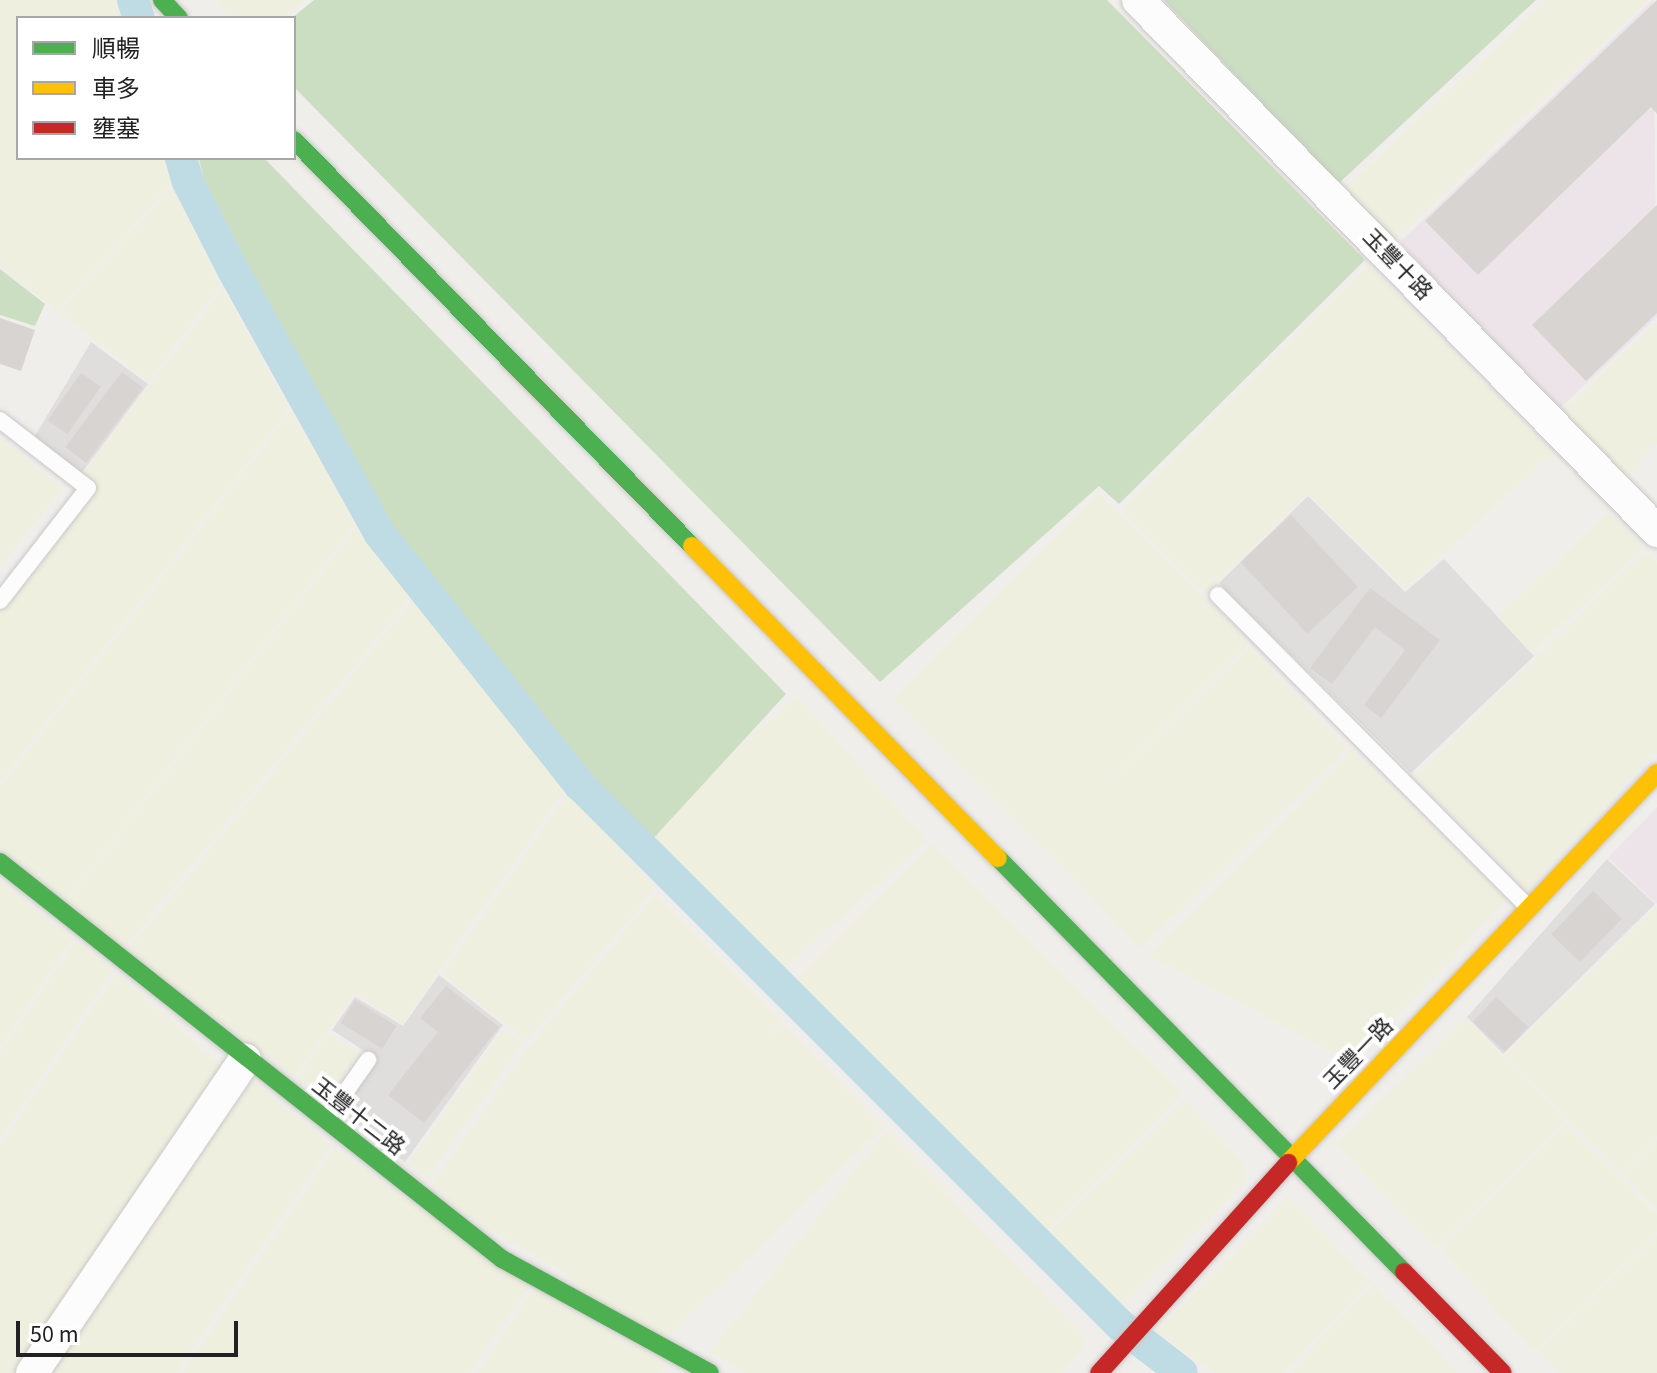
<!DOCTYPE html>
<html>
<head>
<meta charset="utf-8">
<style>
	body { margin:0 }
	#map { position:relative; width:1657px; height:1373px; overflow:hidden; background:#f0eeeb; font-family:"Source Sans 3","Noto Sans TC",sans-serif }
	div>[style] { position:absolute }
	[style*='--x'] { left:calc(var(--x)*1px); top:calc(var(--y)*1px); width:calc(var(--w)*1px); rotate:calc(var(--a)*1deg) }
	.residential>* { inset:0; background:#dfdedc }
	.industrial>* { inset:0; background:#ede4e9 }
	.farmland>* { inset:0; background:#efefdf; transform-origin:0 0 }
	.forest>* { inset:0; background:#cbdec1 }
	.canal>* { height:32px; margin:-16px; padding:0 16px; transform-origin:16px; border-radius:16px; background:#bfdbe3 }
	.building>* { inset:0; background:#d7d4d2; transform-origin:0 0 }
	.roads { filter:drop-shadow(0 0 2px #c9c8c7) drop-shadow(0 0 2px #c9c8c7) }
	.lane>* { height:16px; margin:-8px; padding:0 8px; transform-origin:8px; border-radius:8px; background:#fdfcfc }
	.street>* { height:32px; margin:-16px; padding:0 16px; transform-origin:16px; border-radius:16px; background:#fdfcfc }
	.fast>* { height:18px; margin:-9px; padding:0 9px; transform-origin:9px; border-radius:9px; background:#4caf50 }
	.slow>* { height:18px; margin:-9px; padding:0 9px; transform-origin:9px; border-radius:9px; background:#ffc107 }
	.jam>* { height:18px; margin:-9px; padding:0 9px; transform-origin:9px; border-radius:9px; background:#c62828 }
	span { translate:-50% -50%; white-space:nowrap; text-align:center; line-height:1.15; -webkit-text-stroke:8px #fff; paint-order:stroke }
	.street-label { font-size:22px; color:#222 }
	.legend { position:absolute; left:16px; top:16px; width:280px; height:144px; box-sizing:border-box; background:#fff; border:2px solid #a7a7a7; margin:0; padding:10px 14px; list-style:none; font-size:24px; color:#222 }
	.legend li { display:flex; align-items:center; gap:16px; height:40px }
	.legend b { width:40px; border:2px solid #a7a7a7 }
	.scale { position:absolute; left:16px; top:1321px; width:222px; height:36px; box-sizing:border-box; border:4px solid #222; border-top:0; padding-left:10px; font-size:24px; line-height:28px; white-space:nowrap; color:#222; -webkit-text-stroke:6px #fff; paint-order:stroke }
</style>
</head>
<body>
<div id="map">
	<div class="residential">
		<div style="clip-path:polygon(91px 342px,148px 384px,81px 474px,33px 439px)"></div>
		<div style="clip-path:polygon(1308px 496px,1405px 592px,1444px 559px,1534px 656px,1411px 773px,1219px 583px)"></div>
		<div style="clip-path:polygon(1607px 859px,1655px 904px,1503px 1054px,1467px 1017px)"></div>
		<div style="clip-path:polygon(439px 975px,503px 1025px,405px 1162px,342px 1112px,378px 1060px,332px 1030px,355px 997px,403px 1026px)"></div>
	</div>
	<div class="industrial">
		<div style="clip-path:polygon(1653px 0,1657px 317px,1559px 409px,1400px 242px)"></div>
		<div style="clip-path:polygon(1657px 807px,1657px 904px,1608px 858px)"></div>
	</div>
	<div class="farmland">
		<div style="clip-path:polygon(0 0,117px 0,128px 18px,18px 18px,18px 158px,166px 158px,172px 183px,57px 311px,0 265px)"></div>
		<div style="clip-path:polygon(214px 0,305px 0,283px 18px,230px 18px)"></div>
		<div style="clip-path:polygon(1547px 0,1648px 0,1395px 240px,1344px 188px)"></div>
		<div style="clip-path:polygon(173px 186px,220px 286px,148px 381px,59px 312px)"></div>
		<div style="clip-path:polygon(1369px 265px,1553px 453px,1406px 588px,1308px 494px,1205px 593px,1122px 510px)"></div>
		<div style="clip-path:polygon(223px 288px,289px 409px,0 782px,0 594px,85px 490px,81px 476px)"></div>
		<div style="clip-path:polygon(1657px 322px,1657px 444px,1625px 477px,1561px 412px)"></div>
		<div style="clip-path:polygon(290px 412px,359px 519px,67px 900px,0 848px,0 787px)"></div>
		<div style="clip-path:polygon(0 438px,62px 488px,0 567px)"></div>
		<div style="left:1099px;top:493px;width:212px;height:291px;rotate:45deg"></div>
		<div style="left:1609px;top:512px;width:50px;height:153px;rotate:47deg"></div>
		<div style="clip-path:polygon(360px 522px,415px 592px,123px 949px,68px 901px)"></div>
		<div style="clip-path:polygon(1646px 551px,1657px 562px,1657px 751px,1527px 890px,1415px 776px)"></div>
		<div style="clip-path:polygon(417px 595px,564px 791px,402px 1024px,355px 993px,294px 1077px,127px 951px)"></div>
		<div style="left:1250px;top:647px;width:141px;height:288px;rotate:46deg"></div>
		<div style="left:797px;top:696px;width:194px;height:201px;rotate:48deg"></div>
		<div style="clip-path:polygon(1352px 749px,1507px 900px,1353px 1063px,1149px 955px)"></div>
		<div style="clip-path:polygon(567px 794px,656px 887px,527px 1041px,442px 974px)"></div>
		<div style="left:933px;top:843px;width:354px;height:194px;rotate:45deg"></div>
		<div style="clip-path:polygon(0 881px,73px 939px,0 1047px)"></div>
		<div style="clip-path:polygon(656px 894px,781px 1020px,577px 1280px,476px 1221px,431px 1186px,529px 1046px)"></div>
		<div style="clip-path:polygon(1657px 907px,1657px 1136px,1621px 1172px,1504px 1056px)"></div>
		<div style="clip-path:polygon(76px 941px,113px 971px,0 1138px,0 1053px)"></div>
		<div style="clip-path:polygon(117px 973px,224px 1068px,12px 1373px,0 1373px,0 1145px)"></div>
		<div style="left:1466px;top:1018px;width:144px;height:182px;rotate:46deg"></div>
		<div style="left:783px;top:1023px;width:145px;height:330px;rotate:46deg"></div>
		<div style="left:503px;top:1029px;width:24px;height:166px;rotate:35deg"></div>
		<div style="left:328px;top:1033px;width:37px;height:54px;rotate:34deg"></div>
		<div style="clip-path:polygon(245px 1074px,331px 1145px,176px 1373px,46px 1373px)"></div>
		<div style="clip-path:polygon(1185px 1099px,1241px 1160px,1248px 1179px,1122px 1306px,1050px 1232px)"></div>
		<div style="clip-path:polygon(1567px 1124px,1657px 1215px,1657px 1231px,1534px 1353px,1440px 1248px)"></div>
		<div style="clip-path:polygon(887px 1130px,1085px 1337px,1084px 1348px,1061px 1373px,746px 1373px,709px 1352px)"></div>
		<div style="clip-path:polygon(1657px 1139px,1657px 1210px,1622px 1174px)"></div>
		<div style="clip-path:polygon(334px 1148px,529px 1287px,470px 1373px,182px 1373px)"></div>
		<div style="clip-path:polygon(1289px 1196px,1370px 1282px,1283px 1373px,1214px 1373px,1156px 1331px)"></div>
		<div style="clip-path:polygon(1657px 1235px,1657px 1373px,1559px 1373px,1538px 1352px)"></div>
		<div style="clip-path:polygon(1374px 1284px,1458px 1373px,1289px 1373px)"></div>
		<div style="clip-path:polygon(533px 1290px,667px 1365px,661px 1373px,477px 1373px)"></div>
	</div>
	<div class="forest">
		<div style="clip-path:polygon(314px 0,1107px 0,1365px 260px,1119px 504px,1099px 486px,880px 682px,294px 87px,292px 18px)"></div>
		<div style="clip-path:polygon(1164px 0,1536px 0,1338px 184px)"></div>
		<div style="clip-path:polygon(199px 158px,264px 158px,786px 694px,650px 842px,582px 768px,372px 506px,203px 177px)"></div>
		<div style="clip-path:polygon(0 269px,45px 304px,35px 326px,0 315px)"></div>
	</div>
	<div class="canal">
		<div style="--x:133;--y:0;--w:19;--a:72"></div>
		<div style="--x:181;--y:158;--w:25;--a:74"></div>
		<div style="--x:188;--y:182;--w:99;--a:62.9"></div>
		<div style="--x:233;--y:270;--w:302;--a:60.9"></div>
		<div style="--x:380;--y:534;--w:321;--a:51.5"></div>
		<div style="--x:580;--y:785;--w:764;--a:45"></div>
		<div style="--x:1120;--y:1325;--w:78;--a:37.7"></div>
	</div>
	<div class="building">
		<div style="clip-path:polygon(1657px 0,1657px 114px,1651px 107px,1478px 275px,1425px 221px)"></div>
		<div style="clip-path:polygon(1657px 205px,1657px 313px,1586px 381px,1532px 325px)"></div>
		<div style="clip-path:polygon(0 318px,35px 330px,21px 371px,0 364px)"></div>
		<div style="left:122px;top:372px;width:26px;height:94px;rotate:37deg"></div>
		<div style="left:81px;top:373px;width:24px;height:58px;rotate:35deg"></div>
		<div style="left:1291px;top:515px;width:98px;height:69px;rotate:47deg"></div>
		<div style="clip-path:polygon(1370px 588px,1440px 640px,1381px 718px,1364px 705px,1405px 650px,1375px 627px,1332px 684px,1310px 668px)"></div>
		<div style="left:1593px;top:891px;width:40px;height:60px;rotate:44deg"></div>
		<div style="clip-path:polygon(446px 986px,499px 1027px,424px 1123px,388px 1095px,438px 1032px,420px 1018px)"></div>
		<div style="left:1496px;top:997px;width:44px;height:34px;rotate:43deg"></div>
		<div style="left:355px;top:1000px;width:49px;height:27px;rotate:32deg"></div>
	</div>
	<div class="roads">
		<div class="lane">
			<div style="--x:0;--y:420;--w:111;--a:37.7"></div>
			<div style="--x:88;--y:488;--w:143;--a:127.9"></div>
			<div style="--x:1218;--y:595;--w:438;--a:45.2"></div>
			<div style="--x:328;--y:1117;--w:70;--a:-54.9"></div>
		</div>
		<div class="street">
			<div style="--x:1138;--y:0;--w:743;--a:45.65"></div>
			<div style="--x:32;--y:1373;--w:379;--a:-55.8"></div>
		</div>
		<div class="fast">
			<div style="--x:162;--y:0;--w:25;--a:47"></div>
			<div style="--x:294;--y:140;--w:569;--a:45.57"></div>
			<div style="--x:998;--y:858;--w:580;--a:45.56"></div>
			<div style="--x:0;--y:862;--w:640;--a:38.34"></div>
			<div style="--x:502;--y:1259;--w:237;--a:28.7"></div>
		</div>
		<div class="slow">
			<div style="--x:692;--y:546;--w:437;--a:45.6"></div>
			<div style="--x:1288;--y:1163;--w:537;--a:-46.58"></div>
		</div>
		<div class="jam">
			<div style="--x:1404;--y:1272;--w:141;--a:45.6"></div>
			<div style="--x:1099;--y:1373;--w:283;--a:-48"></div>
		</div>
	</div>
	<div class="street-label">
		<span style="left:1397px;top:265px;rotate:46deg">玉豐十路</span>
		<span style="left:1359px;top:1054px;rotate:-46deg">玉豐一路</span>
		<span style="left:358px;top:1117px;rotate:38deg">玉豐十二路</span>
	</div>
	<ul class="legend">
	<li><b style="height:10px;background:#4caf50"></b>順暢</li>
	<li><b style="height:10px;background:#ffc107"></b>車多</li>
	<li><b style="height:10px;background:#c62828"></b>壅塞</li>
	</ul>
	<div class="scale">50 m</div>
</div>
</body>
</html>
